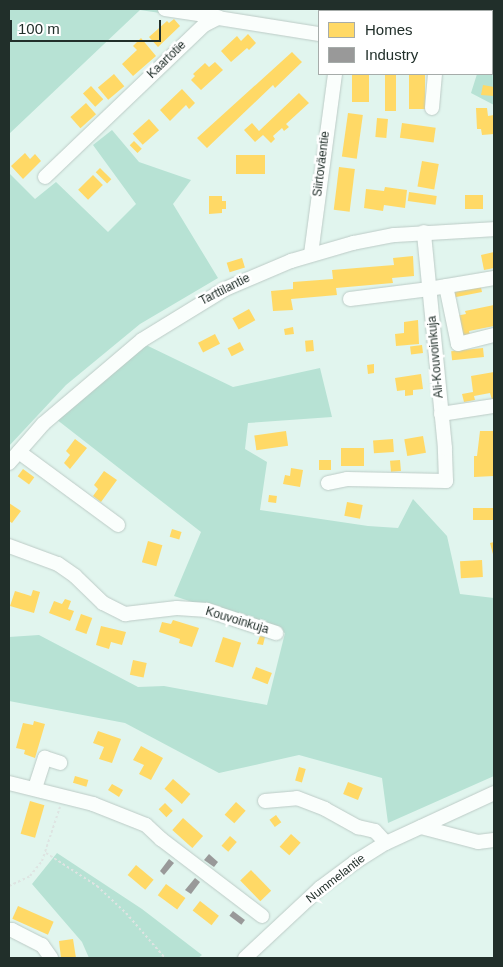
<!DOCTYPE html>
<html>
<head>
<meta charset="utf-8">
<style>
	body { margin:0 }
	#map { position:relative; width:503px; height:967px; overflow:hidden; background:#e1f5ee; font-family:Arial,sans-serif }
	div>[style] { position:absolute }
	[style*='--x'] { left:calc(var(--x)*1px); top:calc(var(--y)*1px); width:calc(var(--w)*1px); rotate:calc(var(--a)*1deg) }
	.green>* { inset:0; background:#b7e2d4 }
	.homes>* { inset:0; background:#ffd966; transform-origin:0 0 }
	.industry>* { inset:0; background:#999; transform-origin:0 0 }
	.path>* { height:2px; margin-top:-1px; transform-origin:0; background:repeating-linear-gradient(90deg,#dee4e2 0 2.5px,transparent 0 5px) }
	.roads { filter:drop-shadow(0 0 1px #bccbc6) drop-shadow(0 0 1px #bccbc6) }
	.minor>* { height:14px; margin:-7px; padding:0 7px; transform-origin:7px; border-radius:7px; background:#fafefc }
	span { translate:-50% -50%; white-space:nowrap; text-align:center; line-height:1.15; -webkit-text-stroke:5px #fff; paint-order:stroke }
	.street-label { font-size:12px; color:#212f2a }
	.frame { position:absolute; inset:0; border:10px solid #212f2a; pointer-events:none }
	.legend { position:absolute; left:318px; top:10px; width:175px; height:65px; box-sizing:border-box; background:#fff; border:1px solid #a6acaa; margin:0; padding:6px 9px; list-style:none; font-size:15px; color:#212f2a }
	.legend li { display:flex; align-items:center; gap:10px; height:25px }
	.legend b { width:25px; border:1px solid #a6acaa }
	.scale { position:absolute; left:10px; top:20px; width:151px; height:22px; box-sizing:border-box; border:2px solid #212f2a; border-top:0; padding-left:6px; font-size:15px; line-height:18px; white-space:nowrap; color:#212f2a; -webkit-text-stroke:4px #fff; paint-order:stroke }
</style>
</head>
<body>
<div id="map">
	<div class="green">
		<div style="clip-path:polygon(9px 9px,161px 9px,160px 13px,140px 10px,9px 134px)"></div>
		<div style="clip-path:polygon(494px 21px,494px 105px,471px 93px,477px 74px,492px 74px,492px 28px)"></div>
		<div style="clip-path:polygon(112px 130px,139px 162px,191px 180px,173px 204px,218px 278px,140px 324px,66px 385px,9px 446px,9px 173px,35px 199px,56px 182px,108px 232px,136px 204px,93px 145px)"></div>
		<div style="clip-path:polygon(146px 345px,233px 387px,320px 368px,332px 417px,248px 423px,245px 449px,267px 462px,260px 510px,368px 526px,398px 528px,413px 499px,447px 536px,460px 594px,494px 598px,494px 776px,388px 823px,382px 778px,299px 755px,219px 773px,125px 723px,9px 701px,9px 637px,39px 635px,138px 687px,164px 686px,267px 705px,285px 633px,174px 596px,201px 532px,56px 419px)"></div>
		<div style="clip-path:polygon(57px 853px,142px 909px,202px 955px,198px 958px,89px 958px,82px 942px,32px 884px)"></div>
	</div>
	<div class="homes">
		<div style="left:416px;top:9px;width:16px;height:2px"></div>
		<div style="clip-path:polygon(174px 19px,180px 26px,158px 47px,149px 37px,167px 21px,169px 23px)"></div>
		<div style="clip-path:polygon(248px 34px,256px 43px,249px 50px,247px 48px,231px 62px,221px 51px,237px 36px,241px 41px)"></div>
		<div style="clip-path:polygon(141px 38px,156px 56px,133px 76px,122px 64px,137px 50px,133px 46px)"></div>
		<div style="clip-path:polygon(292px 52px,302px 62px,275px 88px,273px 85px,207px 148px,197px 138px)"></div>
		<div style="clip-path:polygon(215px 62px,223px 70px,201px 90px,191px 80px,195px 76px,193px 74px,205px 63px,209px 67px)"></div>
		<div style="left:114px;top:74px;width:16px;height:21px;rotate:50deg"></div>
		<div style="left:352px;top:74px;width:17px;height:28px"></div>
		<div style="left:385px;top:74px;width:11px;height:37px"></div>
		<div style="left:409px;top:74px;width:16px;height:35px"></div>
		<div style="clip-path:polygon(483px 85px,494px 87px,494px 96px,481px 95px)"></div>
		<div style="left:91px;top:86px;width:18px;height:11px;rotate:47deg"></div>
		<div style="clip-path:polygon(182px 89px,195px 103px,189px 109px,186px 105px,170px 121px,160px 110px)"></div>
		<div style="clip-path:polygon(299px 93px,309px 103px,286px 124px,289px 127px,284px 131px,282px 128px,273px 136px,275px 139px,271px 143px,263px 135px,255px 142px,244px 130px,252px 123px,259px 131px)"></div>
		<div style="left:86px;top:103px;width:15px;height:21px;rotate:48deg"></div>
		<div style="clip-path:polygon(476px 108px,487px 108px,488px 116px,494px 115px,494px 134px,482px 135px,481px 129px,477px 129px)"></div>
		<div style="left:348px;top:113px;width:15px;height:44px;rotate:8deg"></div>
		<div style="left:377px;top:118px;width:11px;height:19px;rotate:5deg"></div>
		<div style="left:149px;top:119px;width:15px;height:22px;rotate:48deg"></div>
		<div style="left:402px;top:123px;width:34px;height:15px;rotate:8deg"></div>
		<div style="left:134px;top:141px;width:11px;height:6px;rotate:45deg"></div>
		<div style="clip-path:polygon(25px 153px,30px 159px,35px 154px,41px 161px,23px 179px,11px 166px)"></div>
		<div style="left:236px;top:155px;width:29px;height:19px"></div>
		<div style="left:422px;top:161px;width:17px;height:26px;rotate:10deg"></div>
		<div style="left:339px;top:167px;width:16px;height:43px;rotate:7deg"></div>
		<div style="left:100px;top:168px;width:16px;height:6px;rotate:45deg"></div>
		<div style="left:93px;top:175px;width:14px;height:21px;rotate:45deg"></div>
		<div style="clip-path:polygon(385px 187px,407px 190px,405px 208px,384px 205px,383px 211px,364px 208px,366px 189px,384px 191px)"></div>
		<div style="left:409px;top:192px;width:28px;height:9px;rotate:8deg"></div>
		<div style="left:465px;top:195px;width:18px;height:14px"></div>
		<div style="clip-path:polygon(209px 196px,222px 196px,222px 201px,226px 201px,226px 209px,222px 209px,222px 213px,209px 214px)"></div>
		<div style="clip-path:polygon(494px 252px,494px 268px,484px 270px,481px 255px)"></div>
		<div style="clip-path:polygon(413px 256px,414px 276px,392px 278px,393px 283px,336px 288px,337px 295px,291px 299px,293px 310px,273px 311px,271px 291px,293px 289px,293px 282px,333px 279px,332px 270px,394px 265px,393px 258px)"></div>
		<div style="left:242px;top:258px;width:10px;height:16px;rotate:73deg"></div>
		<div style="clip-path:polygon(480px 283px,482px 292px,451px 298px,450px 290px)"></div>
		<div style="clip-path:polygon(494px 305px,494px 326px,469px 331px,470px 335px,460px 337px,456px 316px,466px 314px,465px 311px)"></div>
		<div style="left:249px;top:309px;width:13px;height:19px;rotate:61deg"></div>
		<div style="clip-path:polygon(418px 320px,419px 344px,396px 346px,395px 334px,404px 333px,404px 322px)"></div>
		<div style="clip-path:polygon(293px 327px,294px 334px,285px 335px,284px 329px)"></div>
		<div style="left:215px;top:334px;width:11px;height:19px;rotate:63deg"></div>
		<div style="left:313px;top:340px;width:11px;height:8px;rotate:85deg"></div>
		<div style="left:240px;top:342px;width:9px;height:14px;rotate:63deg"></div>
		<div style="left:422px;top:345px;width:8px;height:12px;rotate:83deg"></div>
		<div style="left:483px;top:348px;width:9px;height:32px;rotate:84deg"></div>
		<div style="clip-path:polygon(374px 364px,374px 373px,368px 374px,367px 365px)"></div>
		<div style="clip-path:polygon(494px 372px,494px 400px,492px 400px,490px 393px,474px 396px,475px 400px,464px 402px,462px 394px,473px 392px,471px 376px)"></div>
		<div style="clip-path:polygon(421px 374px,423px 389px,413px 390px,413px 395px,405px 396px,405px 390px,397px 391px,395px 378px)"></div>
		<div style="left:286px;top:431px;width:15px;height:32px;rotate:82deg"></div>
		<div style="clip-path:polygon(480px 431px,494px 431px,494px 476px,474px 477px,474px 456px,477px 456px)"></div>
		<div style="left:423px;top:436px;width:17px;height:19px;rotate:80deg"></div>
		<div style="clip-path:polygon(75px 439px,87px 448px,70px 469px,64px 463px,70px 455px,66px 451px)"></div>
		<div style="left:393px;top:439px;width:13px;height:20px;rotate:86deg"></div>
		<div style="left:341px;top:448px;width:23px;height:18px"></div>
		<div style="left:319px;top:460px;width:12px;height:10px"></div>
		<div style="left:400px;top:460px;width:11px;height:10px;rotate:85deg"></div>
		<div style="clip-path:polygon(291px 468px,303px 470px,300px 487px,283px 484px,285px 475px,290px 476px)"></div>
		<div style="left:23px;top:469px;width:14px;height:9px;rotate:36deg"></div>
		<div style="clip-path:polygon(104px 471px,117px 480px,101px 502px,93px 496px,98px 489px,94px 485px)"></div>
		<div style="left:269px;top:495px;width:8px;height:7px;rotate:7deg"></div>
		<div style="left:347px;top:502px;width:16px;height:14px;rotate:11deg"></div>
		<div style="clip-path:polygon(9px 503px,21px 511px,12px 523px,9px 521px)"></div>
		<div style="left:493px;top:508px;width:12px;height:20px;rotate:90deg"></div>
		<div style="left:172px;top:529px;width:10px;height:8px;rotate:17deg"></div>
		<div style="left:148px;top:541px;width:15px;height:22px;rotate:16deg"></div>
		<div style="clip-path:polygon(494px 542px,494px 558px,490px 543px)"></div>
		<div style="left:482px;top:560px;width:17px;height:22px;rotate:87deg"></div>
		<div style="clip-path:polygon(33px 590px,40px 592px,34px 613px,10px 606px,15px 591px,31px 596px)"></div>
		<div style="clip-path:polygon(65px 599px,71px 601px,68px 609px,74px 611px,70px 621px,49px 613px,54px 601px,62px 604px)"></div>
		<div style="left:81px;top:614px;width:12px;height:17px;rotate:20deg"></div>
		<div style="clip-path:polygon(173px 620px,199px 628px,192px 647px,179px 643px,180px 639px,159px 632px,162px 622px,171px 624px)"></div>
		<div style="clip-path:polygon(101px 626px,126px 632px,122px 645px,111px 642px,109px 649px,96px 645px)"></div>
		<div style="clip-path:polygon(260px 636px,265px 637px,263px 645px,257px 644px)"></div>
		<div style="left:223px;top:637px;width:19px;height:26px;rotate:18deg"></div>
		<div style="left:133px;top:660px;width:14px;height:15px;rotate:12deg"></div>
		<div style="left:256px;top:667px;width:17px;height:12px;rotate:21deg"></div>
		<div style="clip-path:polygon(34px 721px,45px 724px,35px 758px,24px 754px,25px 750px,16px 748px,23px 723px,33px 725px)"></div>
		<div style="clip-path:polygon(98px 731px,121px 739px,112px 763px,99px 759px,104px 747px,93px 743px)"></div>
		<div style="clip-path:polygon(141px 746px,163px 758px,151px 780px,139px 774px,144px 765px,133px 760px)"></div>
		<div style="left:299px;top:767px;width:7px;height:14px;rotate:16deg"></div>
		<div style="left:75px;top:776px;width:14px;height:7px;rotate:17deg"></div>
		<div style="left:173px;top:779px;width:23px;height:13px;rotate:41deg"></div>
		<div style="left:348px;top:782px;width:16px;height:13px;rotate:22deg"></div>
		<div style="clip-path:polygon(112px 784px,123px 790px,119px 797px,108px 790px)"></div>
		<div style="left:30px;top:801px;width:15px;height:34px;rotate:16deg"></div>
		<div style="left:236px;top:802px;width:13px;height:17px;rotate:42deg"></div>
		<div style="left:165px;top:803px;width:11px;height:9px;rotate:45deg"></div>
		<div style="left:276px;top:815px;width:9px;height:8px;rotate:54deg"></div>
		<div style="left:183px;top:818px;width:27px;height:16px;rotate:42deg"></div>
		<div style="left:291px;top:834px;width:13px;height:17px;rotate:42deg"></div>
		<div style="left:230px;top:836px;width:9px;height:13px;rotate:41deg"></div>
		<div style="left:136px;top:865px;width:23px;height:13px;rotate:40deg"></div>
		<div style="left:251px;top:870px;width:29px;height:15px;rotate:46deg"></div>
		<div style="left:166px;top:884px;width:24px;height:14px;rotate:36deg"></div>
		<div style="left:200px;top:901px;width:24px;height:12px;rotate:38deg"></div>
		<div style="left:18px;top:906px;width:39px;height:14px;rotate:24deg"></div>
		<div style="clip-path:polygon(73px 939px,76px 958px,61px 958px,59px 941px)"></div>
	</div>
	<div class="industry">
		<div style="clip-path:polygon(209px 854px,218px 862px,214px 867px,204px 860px)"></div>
		<div style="clip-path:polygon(169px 859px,174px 863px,164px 875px,160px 871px)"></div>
		<div style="clip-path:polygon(195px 878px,200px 882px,191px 894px,185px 890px)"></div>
		<div style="left:233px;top:911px;width:15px;height:6px;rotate:37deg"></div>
	</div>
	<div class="path">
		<div style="--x:46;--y:853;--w:61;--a:32.9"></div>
		<div style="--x:97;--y:886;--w:40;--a:43"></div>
		<div style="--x:126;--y:913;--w:60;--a:49.1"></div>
		<div style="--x:9;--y:886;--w:23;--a:-25"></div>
		<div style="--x:30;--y:876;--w:19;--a:-51"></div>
		<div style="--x:42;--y:861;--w:57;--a:-71.6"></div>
	</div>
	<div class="roads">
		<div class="minor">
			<div style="--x:165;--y:9;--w:54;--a:8.6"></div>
			<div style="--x:343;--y:11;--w:2;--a:-63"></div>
			<div style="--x:395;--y:11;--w:2;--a:-90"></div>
			<div style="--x:452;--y:11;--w:2;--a:-90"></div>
			<div style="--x:432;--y:108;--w:34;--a:-85"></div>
			<div style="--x:45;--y:177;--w:220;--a:-43.7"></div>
			<div style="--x:204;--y:25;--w:16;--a:-27"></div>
			<div style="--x:218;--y:18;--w:102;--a:9"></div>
			<div style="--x:311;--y:254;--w:182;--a:-82.4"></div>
			<div style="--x:446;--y:286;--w:59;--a:78.3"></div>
			<div style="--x:458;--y:344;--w:37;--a:-14"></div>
			<div style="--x:350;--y:299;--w:80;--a:-7.2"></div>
			<div style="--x:429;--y:289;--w:66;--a:-9.6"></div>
			<div style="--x:441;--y:414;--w:54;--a:-8.6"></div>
			<div style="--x:19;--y:452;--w:123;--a:36.4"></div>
			<div style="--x:9;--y:463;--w:52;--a:-48.9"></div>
			<div style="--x:43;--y:424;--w:130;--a:-40.3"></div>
			<div style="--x:142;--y:340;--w:97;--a:-31.6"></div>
			<div style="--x:225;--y:289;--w:72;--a:-23"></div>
			<div style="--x:291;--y:261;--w:65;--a:-16.2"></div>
			<div style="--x:353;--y:243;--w:42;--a:-11"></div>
			<div style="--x:394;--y:235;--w:100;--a:-3.4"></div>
			<div style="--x:328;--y:483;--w:19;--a:-12"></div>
			<div style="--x:347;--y:479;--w:99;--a:1.2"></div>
			<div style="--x:446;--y:481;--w:33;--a:-92"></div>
			<div style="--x:445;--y:448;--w:217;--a:-95.6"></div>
			<div style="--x:9;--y:546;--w:52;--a:20.2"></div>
			<div style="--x:58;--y:564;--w:21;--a:35"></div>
			<div style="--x:75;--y:576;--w:39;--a:44"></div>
			<div style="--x:103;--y:603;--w:25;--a:27"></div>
			<div style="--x:125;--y:614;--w:52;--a:-6.6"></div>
			<div style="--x:177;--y:608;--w:30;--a:4"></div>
			<div style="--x:207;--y:610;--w:73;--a:18.4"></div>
			<div style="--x:9;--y:783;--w:87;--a:14"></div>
			<div style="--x:93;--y:804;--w:57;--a:21.6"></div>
			<div style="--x:146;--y:825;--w:21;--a:43"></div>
			<div style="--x:161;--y:839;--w:127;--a:37.3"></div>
			<div style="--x:35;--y:788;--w:32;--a:-72"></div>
			<div style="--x:45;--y:758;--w:16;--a:18"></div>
			<div style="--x:265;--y:801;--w:32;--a:-5"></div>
			<div style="--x:297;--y:798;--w:30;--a:21"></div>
			<div style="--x:325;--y:809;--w:38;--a:29"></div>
			<div style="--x:358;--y:827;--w:17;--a:13"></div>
			<div style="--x:375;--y:831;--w:16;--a:47"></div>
			<div style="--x:421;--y:827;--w:59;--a:14.7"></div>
			<div style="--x:478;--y:842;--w:16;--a:-7"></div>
			<div style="--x:9;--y:930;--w:3;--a:0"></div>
			<div style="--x:12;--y:930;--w:34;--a:27"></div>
			<div style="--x:42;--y:945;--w:16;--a:55"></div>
			<div style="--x:245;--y:958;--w:103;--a:-43"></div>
			<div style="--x:320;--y:888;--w:44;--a:-36.6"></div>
			<div style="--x:355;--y:862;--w:36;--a:-32"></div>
			<div style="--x:386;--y:843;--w:119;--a:-24.8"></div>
		</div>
	</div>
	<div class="street-label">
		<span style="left:167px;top:60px;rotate:-44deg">Kaartotie</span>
		<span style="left:322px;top:164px;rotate:-83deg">Siirtoväentie</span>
		<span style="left:225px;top:290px;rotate:-27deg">Tarttilantie</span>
		<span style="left:436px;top:357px;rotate:-95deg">Ali-Kouvoinkuja</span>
		<span style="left:237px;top:621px;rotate:17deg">Kouvoinkuja</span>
		<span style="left:336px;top:879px;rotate:-38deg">Nummelantie</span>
	</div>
	<div class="frame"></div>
	<ul class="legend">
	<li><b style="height:14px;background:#ffd966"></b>Homes</li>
	<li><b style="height:14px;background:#999"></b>Industry</li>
	</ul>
	<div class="scale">100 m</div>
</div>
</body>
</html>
